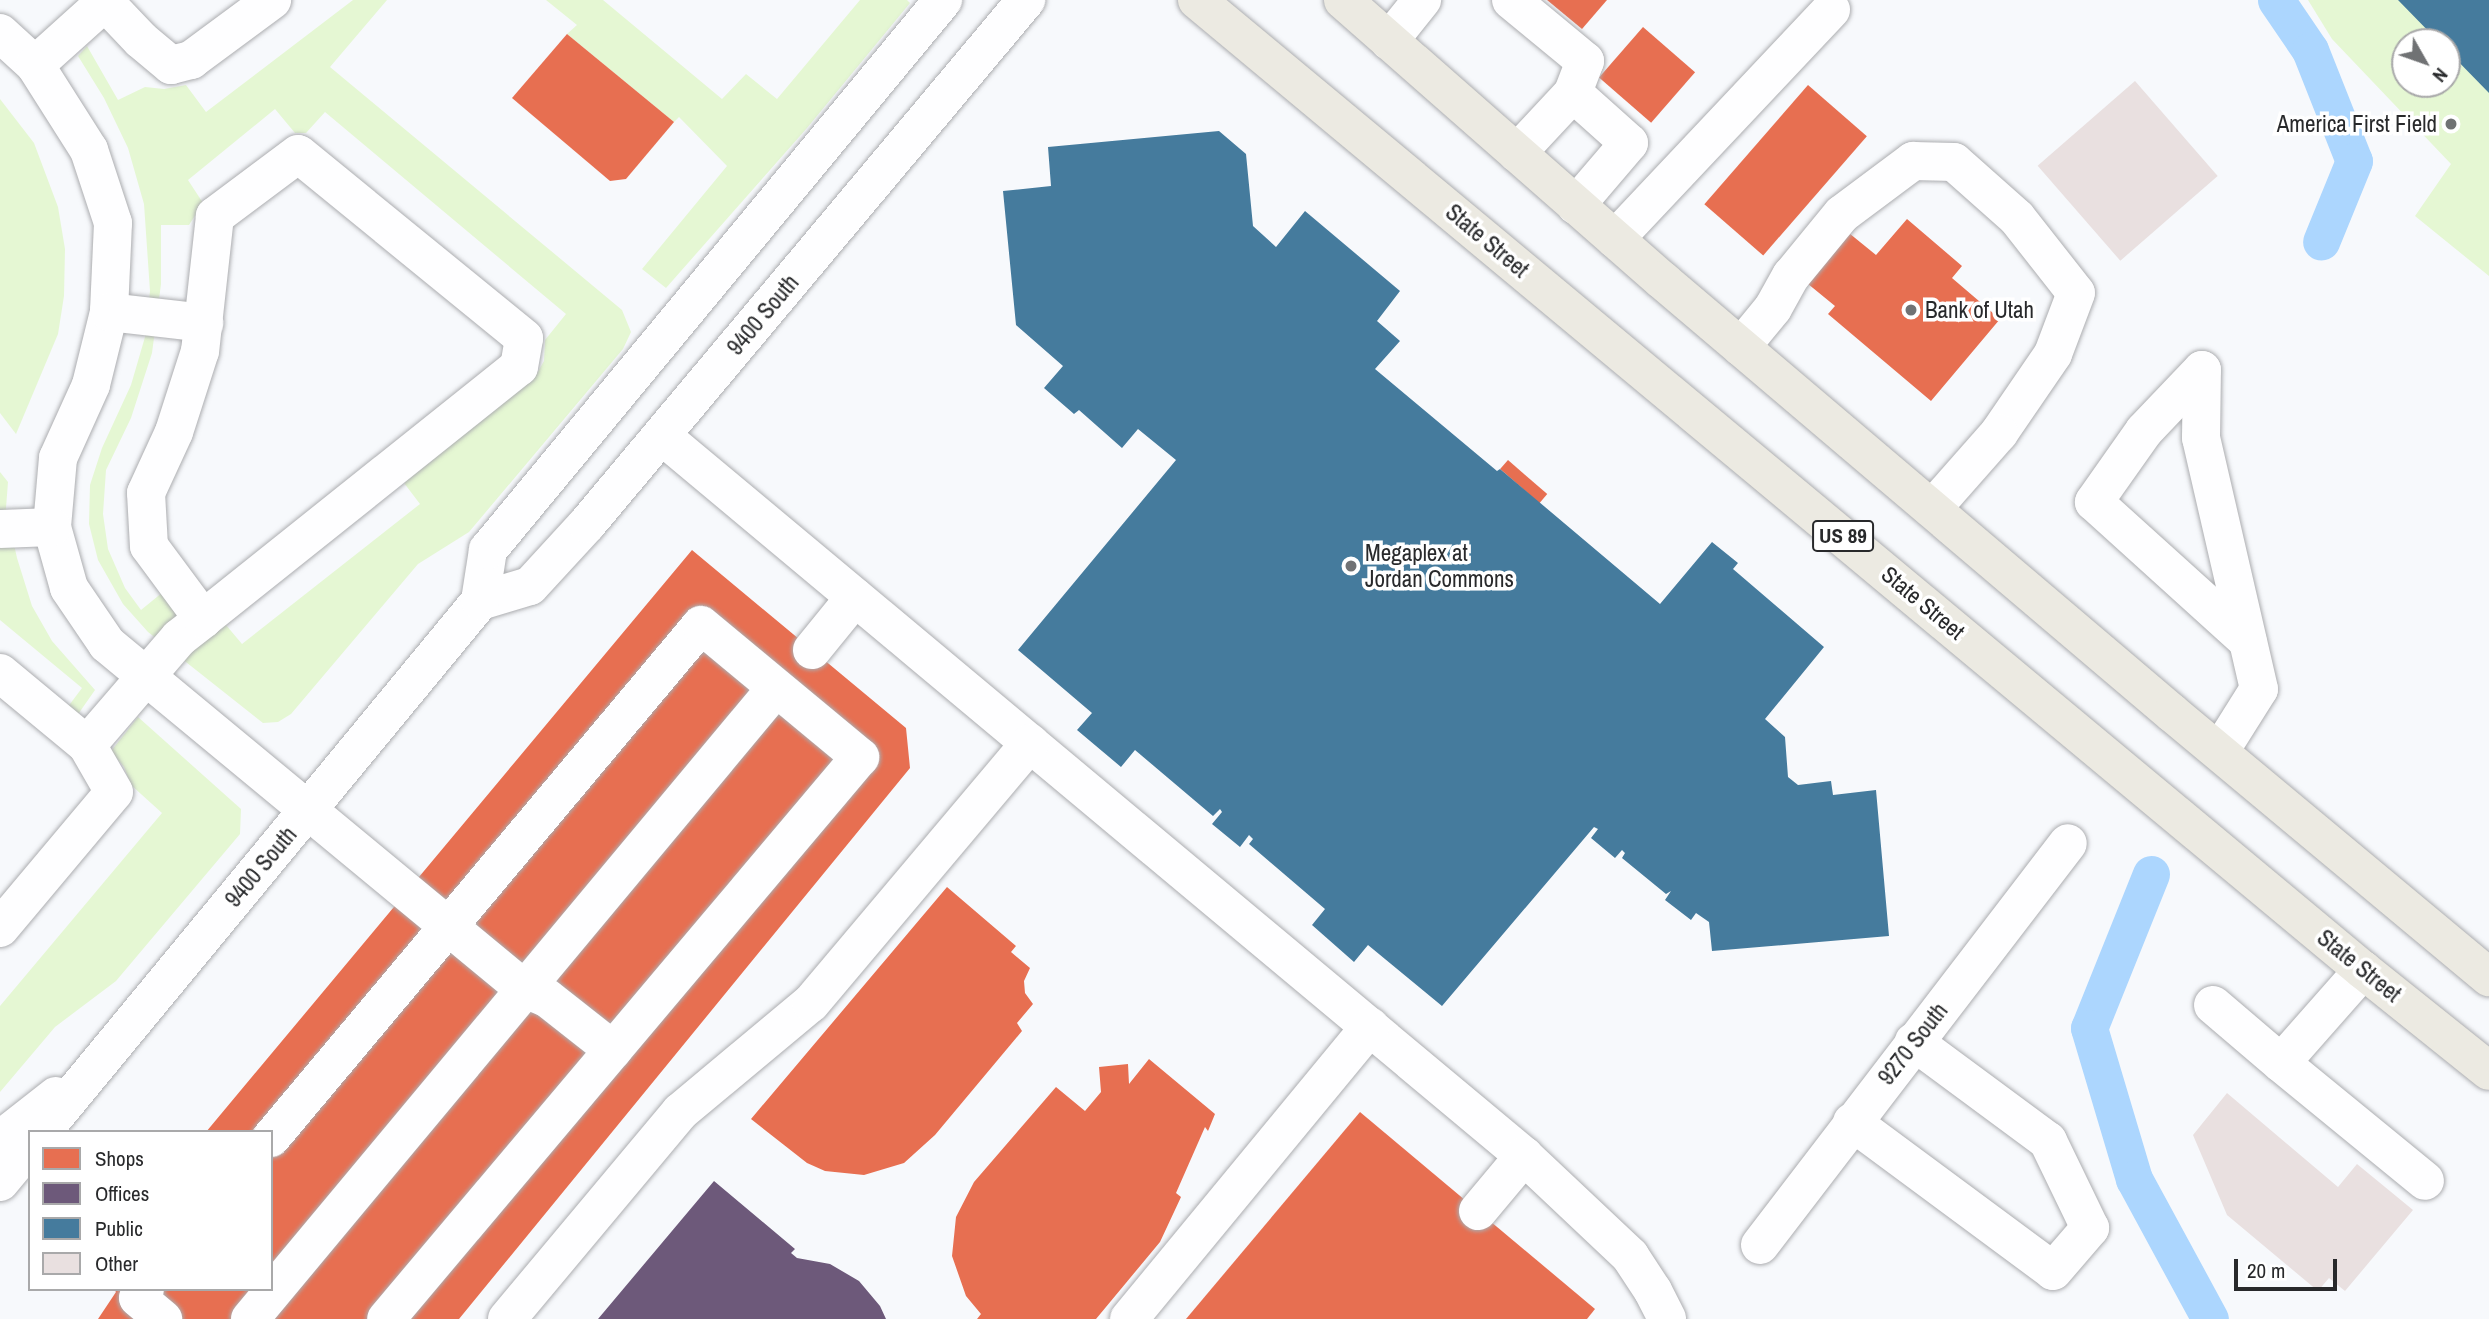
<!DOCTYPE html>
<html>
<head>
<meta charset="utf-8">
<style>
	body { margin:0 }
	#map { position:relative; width:2489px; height:1319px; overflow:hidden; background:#f7f9fc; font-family:"Archivo Narrow",sans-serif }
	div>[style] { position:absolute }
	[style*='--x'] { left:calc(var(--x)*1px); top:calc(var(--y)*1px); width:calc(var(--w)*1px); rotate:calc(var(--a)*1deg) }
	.green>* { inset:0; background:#e5f7d3 }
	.shops>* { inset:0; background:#e76f51; transform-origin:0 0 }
	.offices>* { inset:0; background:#6d597a }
	.public>* { inset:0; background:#457b9d }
	.canal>* { height:37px; margin:-18.5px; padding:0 18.5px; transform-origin:18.5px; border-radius:18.5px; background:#acd6fe }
	.building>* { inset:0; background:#e9e0e0; transform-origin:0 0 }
	.roads { filter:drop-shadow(0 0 2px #acadb0) drop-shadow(0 0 2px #acadb0) }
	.minor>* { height:38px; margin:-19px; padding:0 19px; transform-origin:19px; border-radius:19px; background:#fefeff }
	.major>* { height:38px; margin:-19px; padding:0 19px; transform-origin:19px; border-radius:19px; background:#eceae2 }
	.dots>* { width:19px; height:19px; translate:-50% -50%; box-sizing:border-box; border:4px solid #fff; border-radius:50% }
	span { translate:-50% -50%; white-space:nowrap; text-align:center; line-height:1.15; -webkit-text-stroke:7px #fff; paint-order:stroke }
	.shield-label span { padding:2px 5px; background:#fff; border:2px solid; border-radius:5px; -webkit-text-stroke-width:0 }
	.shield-label { font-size:21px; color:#28292b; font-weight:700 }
	.poi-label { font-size:23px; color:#28292b }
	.right { translate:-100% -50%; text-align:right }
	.left { translate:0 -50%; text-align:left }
	.street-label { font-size:23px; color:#28292b }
	.legend { position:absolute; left:28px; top:1130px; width:245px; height:161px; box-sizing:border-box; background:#fff; border:2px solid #a9a9aa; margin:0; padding:9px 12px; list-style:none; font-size:21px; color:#28292b }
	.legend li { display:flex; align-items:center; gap:14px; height:35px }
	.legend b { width:35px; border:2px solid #a9a9aa }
	.north { position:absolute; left:2391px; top:28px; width:70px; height:70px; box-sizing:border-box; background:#fff; border:2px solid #a9a9aa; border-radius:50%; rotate:130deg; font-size:19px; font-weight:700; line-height:28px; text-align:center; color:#28292b }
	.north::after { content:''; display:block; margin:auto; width:24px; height:32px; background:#707274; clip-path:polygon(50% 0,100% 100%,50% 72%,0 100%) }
	.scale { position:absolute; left:2234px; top:1259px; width:103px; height:32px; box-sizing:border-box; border:4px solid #28292b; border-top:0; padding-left:9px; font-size:21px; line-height:24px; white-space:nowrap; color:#28292b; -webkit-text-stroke:5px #fff; paint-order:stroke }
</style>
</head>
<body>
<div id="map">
	<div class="green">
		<div style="clip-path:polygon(evenodd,353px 0,387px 0,330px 67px,622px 310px,631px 332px,623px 349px,469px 532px,418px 564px,291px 714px,278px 722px,263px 723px,148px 632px,123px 604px,98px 560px,89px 524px,90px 485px,102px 448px,131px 385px,145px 337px,150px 291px,144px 204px,128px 148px,104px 98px,78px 56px,87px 46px,118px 100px,145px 87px,164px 89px,186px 85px,206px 112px,353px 0,275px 109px,295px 133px,306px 133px,325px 112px,566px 314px,545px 340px,544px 361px,535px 377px,404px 483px,420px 504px,242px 644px,226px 625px,163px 592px,141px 610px,125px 588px,108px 549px,103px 514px,106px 470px,131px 418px,152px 353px,161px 284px,161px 225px,189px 225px,203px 203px,188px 180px,275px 109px)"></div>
		<div style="clip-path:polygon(546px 0,603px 0,722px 99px,746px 74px,777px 99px,860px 0,907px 0,910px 3px,807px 128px,666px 288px,642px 269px,727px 166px,679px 117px,674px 122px,567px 34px,577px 25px)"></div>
		<div style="clip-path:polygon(evenodd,2308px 0,2489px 0,2489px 276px,2415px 216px,2451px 164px,2332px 39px,2308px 0,2405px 42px,2447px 42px,2447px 84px,2405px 84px,2405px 42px)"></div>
		<div style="clip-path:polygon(0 99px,34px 143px,58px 207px,65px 249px,64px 296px,58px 334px,16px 434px,0 413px)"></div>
		<div style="clip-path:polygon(0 472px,8px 482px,6px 508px,17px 558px,32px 606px,52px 641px,95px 690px,74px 720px,64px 712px,82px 688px,0 620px)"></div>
		<div style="clip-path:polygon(138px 717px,241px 809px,240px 834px,116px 981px,55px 1027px,0 1092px,0 1006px,162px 813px,131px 785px,124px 767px,111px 751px)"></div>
	</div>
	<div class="shops">
		<div style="clip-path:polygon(1547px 0,1607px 0,1582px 29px)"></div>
		<div style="left:1643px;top:27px;width:69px;height:67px;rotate:41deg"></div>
		<div style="clip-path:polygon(567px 34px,674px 122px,626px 179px,610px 181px,512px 98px)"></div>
		<div style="left:1808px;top:85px;width:78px;height:158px;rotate:41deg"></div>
		<div style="clip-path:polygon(1907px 219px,1962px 266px,1952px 278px,2000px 319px,1931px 401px,1828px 314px,1835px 306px,1802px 279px,1844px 229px,1876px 255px)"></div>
		<div style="left:1508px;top:460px;width:52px;height:12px;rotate:41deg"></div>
		<div style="clip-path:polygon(692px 550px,906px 728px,910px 768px,459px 1319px,98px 1319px,116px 1292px,114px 1289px,271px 1289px,271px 1132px,206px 1132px)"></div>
		<div style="clip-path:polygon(947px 887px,1016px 946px,1011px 952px,1030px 968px,1024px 981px,1025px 993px,1033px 1004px,1017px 1023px,1022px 1031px,935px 1135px,904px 1163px,864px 1175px,825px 1171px,807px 1163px,751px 1119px)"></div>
		<div style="clip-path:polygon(1149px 1059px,1215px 1114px,1208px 1131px,1205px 1127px,1176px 1193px,1181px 1197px,1160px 1242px,1096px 1319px,977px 1319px,981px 1314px,966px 1296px,952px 1256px,956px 1217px,974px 1182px,1056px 1087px,1085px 1111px,1101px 1092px,1099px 1067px,1128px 1064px,1129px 1084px)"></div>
		<div style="clip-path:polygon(1360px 1112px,1595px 1309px,1587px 1319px,1186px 1319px)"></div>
	</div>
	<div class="offices">
		<div style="clip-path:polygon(714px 1181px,795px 1249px,791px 1253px,797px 1258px,830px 1264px,859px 1281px,880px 1306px,886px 1319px,598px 1319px)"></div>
	</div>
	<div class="public">
		<div style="clip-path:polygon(2398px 0,2489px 0,2489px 93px,2447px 50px,2447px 42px,2439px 42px)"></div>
		<div style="clip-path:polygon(1219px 131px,1246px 154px,1253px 226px,1276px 247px,1305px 211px,1400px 291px,1377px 321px,1400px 341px,1375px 369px,1497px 471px,1500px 469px,1660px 604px,1712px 542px,1738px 563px,1733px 569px,1824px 647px,1765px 719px,1785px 737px,1788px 777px,1798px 785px,1831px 781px,1833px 795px,1876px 790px,1889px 936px,1712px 951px,1709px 922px,1696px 913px,1691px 920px,1665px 900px,1671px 891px,1666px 894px,1622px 858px,1625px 853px,1622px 850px,1615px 858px,1591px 838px,1598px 829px,1594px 827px,1442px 1006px,1368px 945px,1354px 962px,1312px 925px,1325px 909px,1249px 844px,1253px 839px,1249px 835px,1240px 847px,1212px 824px,1222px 812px,1220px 809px,1213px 816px,1135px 750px,1121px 767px,1077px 730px,1092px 713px,1018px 650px,1176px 460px,1138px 429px,1122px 448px,1079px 410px,1074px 414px,1044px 388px,1063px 366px,1016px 325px,1003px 191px,1051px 186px,1048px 147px)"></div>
	</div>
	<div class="canal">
		<div style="--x:2276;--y:0;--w:60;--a:55.8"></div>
		<div style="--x:2310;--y:50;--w:119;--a:68.4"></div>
		<div style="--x:2354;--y:161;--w:87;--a:112.2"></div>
		<div style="--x:2151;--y:874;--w:166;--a:111.9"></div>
		<div style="--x:2089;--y:1028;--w:158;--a:73.4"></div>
		<div style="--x:2134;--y:1179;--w:159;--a:61.5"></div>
	</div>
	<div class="building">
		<div style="left:2135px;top:81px;width:126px;height:129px;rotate:49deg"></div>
		<div style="clip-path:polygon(2227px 1093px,2338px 1187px,2357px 1164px,2413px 1210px,2345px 1291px,2329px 1278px,2318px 1291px,2227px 1215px,2193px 1135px)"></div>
	</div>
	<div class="roads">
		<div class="minor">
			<div style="--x:103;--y:0;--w:55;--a:46.5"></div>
			<div style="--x:141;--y:40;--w:39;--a:40"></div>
			<div style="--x:171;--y:65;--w:21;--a:-14"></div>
			<div style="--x:191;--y:60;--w:101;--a:-36.5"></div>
			<div style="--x:1511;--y:0;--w:96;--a:39.5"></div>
			<div style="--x:1585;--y:61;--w:34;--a:111"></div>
			<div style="--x:0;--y:33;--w:47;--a:42.4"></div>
			<div style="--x:35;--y:65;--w:101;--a:57.6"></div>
			<div style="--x:89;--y:150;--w:77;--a:71.8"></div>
			<div style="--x:113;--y:223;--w:89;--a:92.6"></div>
			<div style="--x:109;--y:312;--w:75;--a:103.9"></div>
			<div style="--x:91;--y:385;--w:80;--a:114.3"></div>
			<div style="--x:58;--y:458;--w:69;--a:95"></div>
			<div style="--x:52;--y:527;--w:63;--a:74.4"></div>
			<div style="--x:69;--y:588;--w:68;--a:55.8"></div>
			<div style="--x:107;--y:644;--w:540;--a:39.59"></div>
			<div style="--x:523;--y:988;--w:26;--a:23"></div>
			<div style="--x:547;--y:998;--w:84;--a:38.2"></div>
			<div style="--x:1389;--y:41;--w:53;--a:-51.2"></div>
			<div style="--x:35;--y:65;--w:94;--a:-42"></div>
			<div style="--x:1517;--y:153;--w:82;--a:-47"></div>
			<div style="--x:1573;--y:93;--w:75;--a:41.8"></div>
			<div style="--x:1629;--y:143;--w:82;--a:130.5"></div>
			<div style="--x:1615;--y:239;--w:315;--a:-46.7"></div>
			<div style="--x:109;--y:312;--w:96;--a:6.6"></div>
			<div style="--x:1741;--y:347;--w:50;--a:-50.6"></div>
			<div style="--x:1773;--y:308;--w:37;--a:-61"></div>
			<div style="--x:1791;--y:276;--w:80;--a:-50.6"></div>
			<div style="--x:1842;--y:214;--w:89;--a:-36.7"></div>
			<div style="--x:1913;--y:161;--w:41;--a:1.4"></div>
			<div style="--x:1954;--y:162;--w:84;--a:41.6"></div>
			<div style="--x:2017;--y:218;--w:95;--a:51.8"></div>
			<div style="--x:2076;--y:293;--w:65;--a:110.7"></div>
			<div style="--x:2053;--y:354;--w:96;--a:124.4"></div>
			<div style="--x:1999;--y:433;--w:101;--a:131.4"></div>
			<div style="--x:662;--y:436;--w:1123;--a:39.87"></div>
			<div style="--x:1524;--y:1156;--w:146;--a:43.3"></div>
			<div style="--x:1630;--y:1256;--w:42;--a:56.7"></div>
			<div style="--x:1653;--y:1291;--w:31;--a:63"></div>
			<div style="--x:0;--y:529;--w:52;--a:-2.2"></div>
			<div style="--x:480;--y:601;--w:52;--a:-16.7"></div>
			<div style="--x:530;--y:586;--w:84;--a:-47.4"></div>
			<div style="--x:587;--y:524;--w:684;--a:-50.04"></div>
			<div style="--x:812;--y:650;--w:68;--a:-50.9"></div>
			<div style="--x:0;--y:673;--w:113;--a:39.6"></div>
			<div style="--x:2220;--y:751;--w:73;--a:-57.8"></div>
			<div style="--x:2259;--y:689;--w:258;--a:-103"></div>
			<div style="--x:2201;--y:438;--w:68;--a:-89.2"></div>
			<div style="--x:2202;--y:370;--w:84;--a:133.6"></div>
			<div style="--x:2144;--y:431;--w:87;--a:125.2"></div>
			<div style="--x:2094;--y:502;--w:207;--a:42.1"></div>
			<div style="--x:0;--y:928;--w:177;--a:-50"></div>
			<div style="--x:114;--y:792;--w:54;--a:-119.9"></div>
			<div style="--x:87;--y:745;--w:141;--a:-49.3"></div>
			<div style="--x:179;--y:638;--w:31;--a:-38"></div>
			<div style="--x:203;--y:619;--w:404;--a:-38.6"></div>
			<div style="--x:519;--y:367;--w:29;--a:-80"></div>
			<div style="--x:524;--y:338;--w:291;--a:-140.8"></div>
			<div style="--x:298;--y:154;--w:104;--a:143.2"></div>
			<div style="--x:215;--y:216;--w:136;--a:96.3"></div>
			<div style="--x:200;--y:351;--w:85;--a:107.8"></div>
			<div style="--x:174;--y:432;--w:67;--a:114.7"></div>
			<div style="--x:146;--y:493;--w:53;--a:86.8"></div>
			<div style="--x:149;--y:546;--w:91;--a:53.5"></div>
			<div style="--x:2363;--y:970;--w:124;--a:131.4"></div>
			<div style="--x:2281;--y:1063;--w:186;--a:39.3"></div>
			<div style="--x:2213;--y:1005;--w:89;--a:40.5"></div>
			<div style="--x:1852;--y:1122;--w:250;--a:36.5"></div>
			<div style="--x:2053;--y:1271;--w:57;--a:-49.3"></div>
			<div style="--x:2090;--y:1228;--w:97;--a:-115.8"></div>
			<div style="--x:2048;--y:1141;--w:167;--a:-143.5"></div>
			<div style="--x:42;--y:1132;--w:688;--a:-50.48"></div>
			<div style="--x:480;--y:601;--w:52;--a:-81.1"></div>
			<div style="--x:488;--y:550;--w:714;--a:-50.4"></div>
			<div style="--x:271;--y:1138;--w:669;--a:-50.03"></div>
			<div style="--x:701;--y:625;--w:207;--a:39.7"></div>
			<div style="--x:860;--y:757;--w:735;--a:130.14"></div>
			<div style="--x:0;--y:1140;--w:71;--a:-38.2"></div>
			<div style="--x:0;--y:1182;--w:47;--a:-50.2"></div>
			<div style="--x:1478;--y:1211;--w:72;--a:-50.1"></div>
			<div style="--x:1760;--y:1245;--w:506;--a:-52.54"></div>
			<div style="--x:145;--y:1289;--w:11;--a:128"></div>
			<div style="--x:138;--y:1298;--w:33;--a:40"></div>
			<div style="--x:250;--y:1319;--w:821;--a:-50.19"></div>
			<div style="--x:507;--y:1319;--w:270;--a:-50.1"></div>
			<div style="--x:680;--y:1112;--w:170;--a:-39.8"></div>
			<div style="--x:811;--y:1003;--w:340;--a:-49.9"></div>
			<div style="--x:1129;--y:1319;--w:379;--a:-50.5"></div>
		</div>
		<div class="major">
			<div style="--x:1197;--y:0;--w:1517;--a:39.76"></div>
			<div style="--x:2363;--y:970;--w:161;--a:38.7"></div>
			<div style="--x:1343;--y:0;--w:424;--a:41.3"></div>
			<div style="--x:1662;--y:280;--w:669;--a:40.33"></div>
			<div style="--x:2172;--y:713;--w:413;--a:39.8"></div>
		</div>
	</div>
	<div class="dots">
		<div style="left:2451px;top:124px;background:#707274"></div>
		<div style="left:1911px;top:310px;background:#707274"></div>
		<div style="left:1351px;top:566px;background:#707274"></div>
	</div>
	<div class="shield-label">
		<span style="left:1843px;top:536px">US 89</span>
	</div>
	<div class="poi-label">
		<span class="right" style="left:2437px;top:124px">America First Field</span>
		<span class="left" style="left:1925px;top:310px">Bank of Utah</span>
		<span class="left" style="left:1365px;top:566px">Megaplex at<br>Jordan Commons</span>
	</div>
	<div class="street-label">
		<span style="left:1487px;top:241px;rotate:40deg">State Street</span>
		<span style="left:763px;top:315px;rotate:-50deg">9400 South</span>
		<span style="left:1923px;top:603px;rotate:40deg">State Street</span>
		<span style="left:261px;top:867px;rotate:-50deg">9400 South</span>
		<span style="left:2359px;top:966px;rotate:39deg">State Street</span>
		<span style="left:1913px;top:1044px;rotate:-52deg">9270 South</span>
	</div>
	<ul class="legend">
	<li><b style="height:19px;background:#e76f51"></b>Shops</li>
	<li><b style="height:19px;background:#6d597a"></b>Offices</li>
	<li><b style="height:19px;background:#457b9d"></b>Public</li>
	<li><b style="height:19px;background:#e9e0e0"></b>Other</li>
	</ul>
	<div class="north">N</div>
	<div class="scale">20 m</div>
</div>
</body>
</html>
